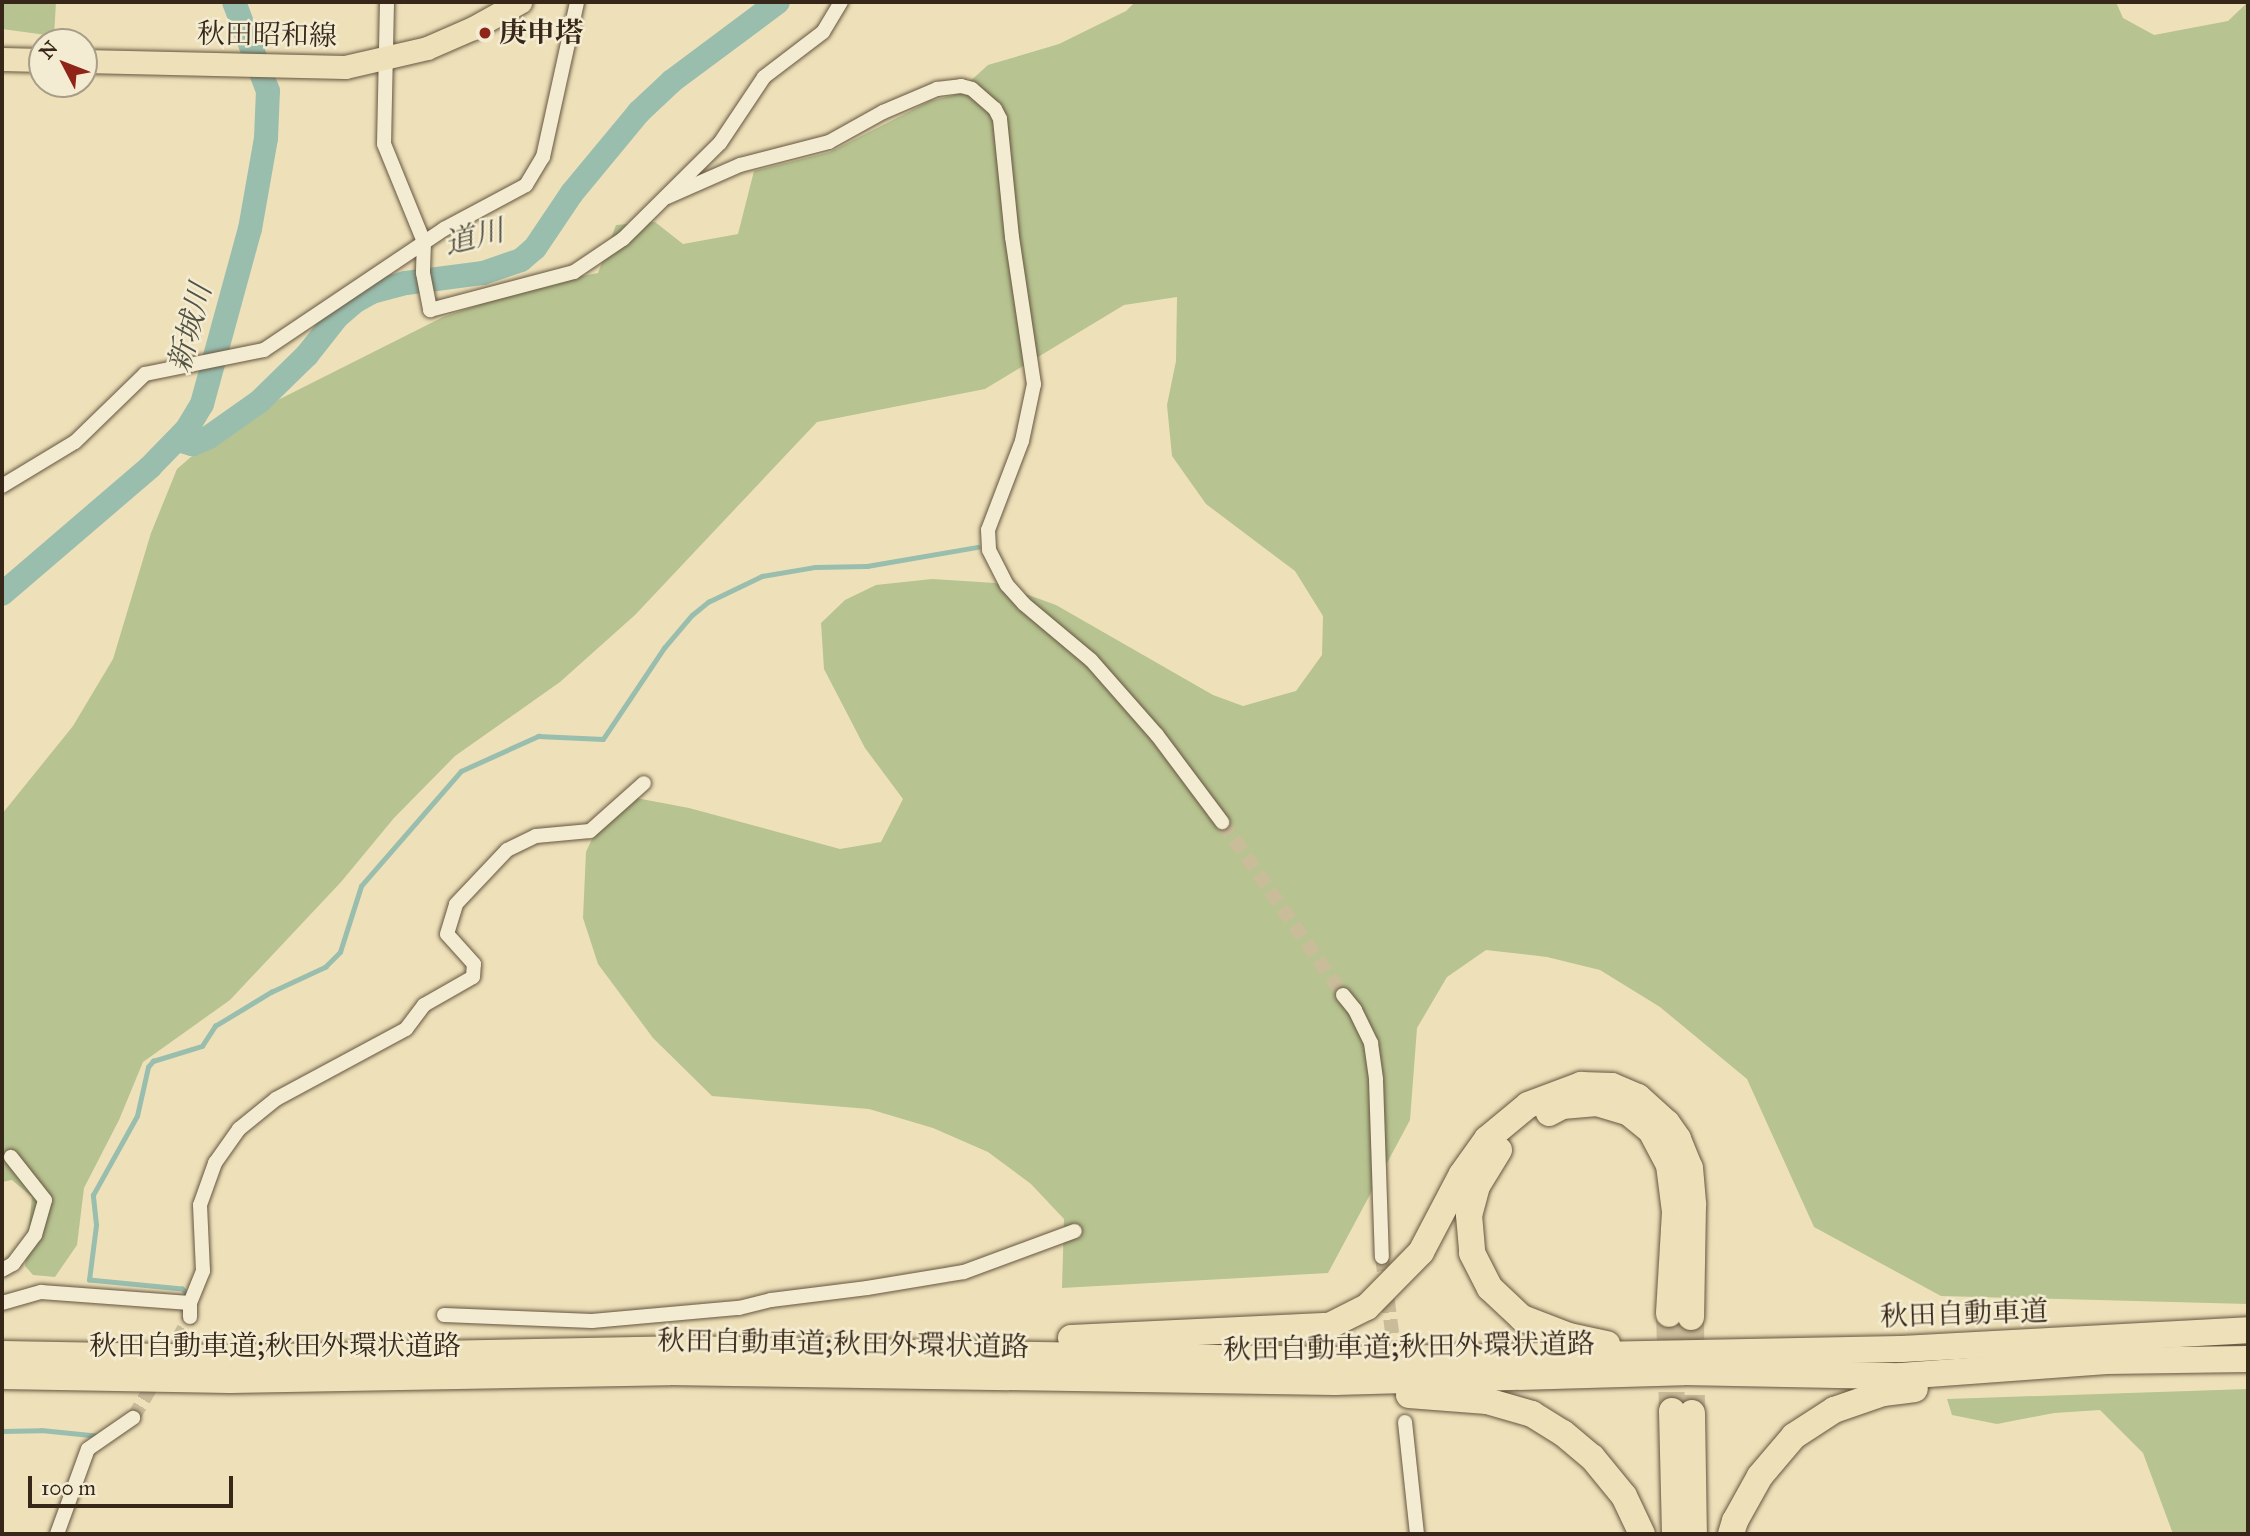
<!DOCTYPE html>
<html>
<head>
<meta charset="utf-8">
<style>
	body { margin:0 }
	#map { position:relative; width:2250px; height:1536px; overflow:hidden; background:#eee1b9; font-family:"IM FELL Great Primer","Noto Serif JP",serif }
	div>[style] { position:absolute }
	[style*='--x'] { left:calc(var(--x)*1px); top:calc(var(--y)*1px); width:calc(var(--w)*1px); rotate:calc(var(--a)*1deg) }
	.green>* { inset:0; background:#b7c390 }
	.stream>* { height:4.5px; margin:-2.25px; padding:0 2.25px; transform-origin:2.25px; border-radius:2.25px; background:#99beae }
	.river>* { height:24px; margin:-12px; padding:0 12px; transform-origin:12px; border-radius:12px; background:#99beae }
	.street-tunnel>* { height:14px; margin-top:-7px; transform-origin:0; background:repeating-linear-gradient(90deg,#c9bc99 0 14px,transparent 0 21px) }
	.highway-tunnel>* { height:26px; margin-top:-13px; transform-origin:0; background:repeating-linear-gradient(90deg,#c9bc99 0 26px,transparent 0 39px) }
	.roads { filter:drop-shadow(0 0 2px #655640) drop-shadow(0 0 2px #655640) }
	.street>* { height:14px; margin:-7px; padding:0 7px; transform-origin:7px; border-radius:7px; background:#f4ecd2 }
	.primary>* { height:23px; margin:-11.5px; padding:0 11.5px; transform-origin:11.5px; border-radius:11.5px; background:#eee1b9 }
	.highway>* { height:26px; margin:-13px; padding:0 13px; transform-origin:13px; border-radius:13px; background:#eee1b9 }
	.dots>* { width:19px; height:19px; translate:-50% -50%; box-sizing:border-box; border:4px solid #f4ecd2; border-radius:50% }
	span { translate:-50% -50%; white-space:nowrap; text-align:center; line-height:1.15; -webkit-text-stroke:5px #f4ecd2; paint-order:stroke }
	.poi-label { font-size:28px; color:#372718; font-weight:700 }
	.left { translate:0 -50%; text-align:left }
	.street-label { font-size:28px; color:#372718 }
	.water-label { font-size:30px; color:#545445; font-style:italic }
	.frame { position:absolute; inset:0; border:4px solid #372718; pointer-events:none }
	.north { position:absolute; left:28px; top:28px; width:70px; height:70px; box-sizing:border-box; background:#f4ecd2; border:2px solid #a89d88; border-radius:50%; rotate:312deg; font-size:19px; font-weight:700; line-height:28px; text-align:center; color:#372718 }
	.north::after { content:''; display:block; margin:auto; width:24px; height:32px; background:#8f2418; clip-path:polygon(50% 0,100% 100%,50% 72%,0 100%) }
	.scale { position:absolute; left:28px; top:1476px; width:205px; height:32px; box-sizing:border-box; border:4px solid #372718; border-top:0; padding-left:9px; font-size:21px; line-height:24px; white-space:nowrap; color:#372718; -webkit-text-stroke:5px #f4ecd2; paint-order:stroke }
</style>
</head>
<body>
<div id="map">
	<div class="green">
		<div style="clip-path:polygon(2px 2px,56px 2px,54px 36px,2px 29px)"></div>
		<div style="clip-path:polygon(1135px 2px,2116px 2px,2123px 18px,2154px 35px,2228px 21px,2248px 2px,2248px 1304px,1941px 1296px,1814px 1227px,1747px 1079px,1660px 1007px,1600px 970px,1547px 957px,1486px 950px,1447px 977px,1417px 1028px,1410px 1120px,1328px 1273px,1062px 1288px,1064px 1219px,1031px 1184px,988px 1152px,933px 1128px,869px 1109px,712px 1096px,653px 1038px,598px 964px,583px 918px,586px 852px,604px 813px,636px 798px,689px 808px,840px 849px,881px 842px,903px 799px,865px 748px,824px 669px,821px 623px,845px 600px,876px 585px,932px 579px,995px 583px,1056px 605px,1213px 695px,1243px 706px,1296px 691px,1322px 655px,1323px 616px,1295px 571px,1206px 504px,1172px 456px,1167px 405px,1176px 361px,1177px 297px,1124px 305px,985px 389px,817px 422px,635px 615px,560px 682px,455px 756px,394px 818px,341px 882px,230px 1000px,143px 1062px,119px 1120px,84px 1188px,77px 1245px,55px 1277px,33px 1275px,25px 1266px,32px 1197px,12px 1180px,2px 1182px,2px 814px,73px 726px,113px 659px,151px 533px,177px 469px,228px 425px,443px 317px,539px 284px,598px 273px,616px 225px,655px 222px,683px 244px,738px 234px,754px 171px,830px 152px,930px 101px,955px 95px,988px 65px,1059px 44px,1126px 11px)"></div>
		<div style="clip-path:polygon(2248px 1389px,2248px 1534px,2173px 1534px,2143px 1453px,2100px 1410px,2054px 1413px,1997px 1424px,1952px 1415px,1947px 1399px)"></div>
	</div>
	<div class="stream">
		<div style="--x:187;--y:1294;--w:7;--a:-135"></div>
		<div style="--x:182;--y:1289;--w:93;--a:-174.5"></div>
		<div style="--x:89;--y:1280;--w:55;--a:-82.7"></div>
		<div style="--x:96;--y:1225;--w:30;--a:-96"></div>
		<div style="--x:93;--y:1195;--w:90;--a:-60.9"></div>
		<div style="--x:137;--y:1116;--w:50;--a:-77.3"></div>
		<div style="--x:148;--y:1067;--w:8;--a:-50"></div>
		<div style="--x:153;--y:1061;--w:51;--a:-17"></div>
		<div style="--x:202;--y:1046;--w:24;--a:-57"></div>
		<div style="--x:215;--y:1026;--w:66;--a:-31.3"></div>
		<div style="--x:271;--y:992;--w:60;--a:-24.8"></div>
		<div style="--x:325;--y:967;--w:21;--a:-45"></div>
		<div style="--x:340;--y:952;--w:69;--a:-72.3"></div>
		<div style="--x:361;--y:886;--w:152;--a:-49"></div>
		<div style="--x:461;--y:771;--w:85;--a:-24.4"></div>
		<div style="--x:538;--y:736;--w:65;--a:2.6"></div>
		<div style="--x:603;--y:739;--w:110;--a:-56.2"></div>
		<div style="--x:664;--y:648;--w:43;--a:-49.7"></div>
		<div style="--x:692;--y:615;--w:21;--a:-39"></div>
		<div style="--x:708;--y:602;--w:60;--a:-25.7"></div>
		<div style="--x:762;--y:576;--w:54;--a:-9.6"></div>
		<div style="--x:815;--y:567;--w:52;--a:-1.1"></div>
		<div style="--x:867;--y:566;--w:112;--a:-9.8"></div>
		<div style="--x:2;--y:1431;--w:39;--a:-1"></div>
		<div style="--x:41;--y:1430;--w:59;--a:5.8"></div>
	</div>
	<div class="river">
		<div style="--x:178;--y:440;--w:15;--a:16"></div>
		<div style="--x:192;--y:444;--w:18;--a:-22"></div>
		<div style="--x:209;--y:437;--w:62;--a:-35.2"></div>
		<div style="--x:260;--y:401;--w:66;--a:-44.4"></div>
		<div style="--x:307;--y:355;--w:48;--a:-51.7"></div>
		<div style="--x:337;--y:317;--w:23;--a:-41"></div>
		<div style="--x:354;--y:302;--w:21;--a:-29"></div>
		<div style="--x:372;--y:292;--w:35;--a:-15"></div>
		<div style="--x:406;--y:283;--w:78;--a:-7.4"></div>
		<div style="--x:483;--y:273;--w:40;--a:-18.9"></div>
		<div style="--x:521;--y:260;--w:18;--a:-41"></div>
		<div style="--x:535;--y:248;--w:66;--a:-56.1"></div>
		<div style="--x:572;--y:193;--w:105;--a:-50.4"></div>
		<div style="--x:639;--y:112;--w:45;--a:-43.2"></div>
		<div style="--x:672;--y:81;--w:132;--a:-36.7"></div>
		<div style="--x:2;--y:594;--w:195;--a:-40.6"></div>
		<div style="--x:150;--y:467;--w:53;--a:-45.8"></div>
		<div style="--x:187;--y:429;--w:29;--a:-59"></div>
		<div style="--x:202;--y:404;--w:181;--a:-74.7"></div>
		<div style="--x:250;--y:229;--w:92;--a:-80"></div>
		<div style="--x:266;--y:138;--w:47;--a:-87.6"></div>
		<div style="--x:268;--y:91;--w:95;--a:-110.9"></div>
	</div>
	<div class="street-tunnel">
		<div style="--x:1222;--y:822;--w:211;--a:55"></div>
		<div style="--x:1382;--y:1257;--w:106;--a:82.4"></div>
		<div style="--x:167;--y:1359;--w:48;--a:-61.3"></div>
		<div style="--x:133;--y:1418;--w:48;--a:-59.7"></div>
	</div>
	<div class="highway-tunnel">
		<div style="--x:1669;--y:1314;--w:97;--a:88.2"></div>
		<div style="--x:1691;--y:1317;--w:96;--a:89.4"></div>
	</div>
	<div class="roads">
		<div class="street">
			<div style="--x:387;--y:2;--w:142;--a:91.2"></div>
			<div style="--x:384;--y:144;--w:106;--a:67.8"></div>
			<div style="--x:424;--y:242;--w:31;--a:92"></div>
			<div style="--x:423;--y:273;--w:38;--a:79"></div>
			<div style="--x:430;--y:310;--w:149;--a:-14.8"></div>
			<div style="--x:574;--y:272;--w:59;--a:-34"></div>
			<div style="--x:623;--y:239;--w:136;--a:-44.7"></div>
			<div style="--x:720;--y:143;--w:79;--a:-56.3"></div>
			<div style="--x:764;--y:77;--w:74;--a:-37.3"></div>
			<div style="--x:823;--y:32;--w:35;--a:-59"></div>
			<div style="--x:667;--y:197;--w:80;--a:-23.7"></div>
			<div style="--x:740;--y:165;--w:92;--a:-14.5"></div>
			<div style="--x:829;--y:142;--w:62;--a:-29.1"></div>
			<div style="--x:883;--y:112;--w:59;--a:-23.1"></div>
			<div style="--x:937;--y:89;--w:24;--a:-7"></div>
			<div style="--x:961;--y:86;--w:11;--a:15"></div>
			<div style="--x:972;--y:89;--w:30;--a:41"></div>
			<div style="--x:995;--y:109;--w:11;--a:63"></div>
			<div style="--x:1000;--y:119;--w:119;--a:84.2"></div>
			<div style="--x:1012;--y:237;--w:149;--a:81.5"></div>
			<div style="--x:1034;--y:384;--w:58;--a:101.9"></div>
			<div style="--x:1022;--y:441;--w:95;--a:110.9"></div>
			<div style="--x:988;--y:530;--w:20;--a:87"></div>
			<div style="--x:989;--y:550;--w:39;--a:63"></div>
			<div style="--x:1007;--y:585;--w:25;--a:48"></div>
			<div style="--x:1024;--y:604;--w:87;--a:39.9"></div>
			<div style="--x:1091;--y:660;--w:100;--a:48.7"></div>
			<div style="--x:1157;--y:735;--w:109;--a:53.2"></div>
			<div style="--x:2;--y:486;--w:85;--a:-31.1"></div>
			<div style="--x:75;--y:442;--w:98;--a:-44.2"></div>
			<div style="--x:145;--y:374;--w:121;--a:-11.4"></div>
			<div style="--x:264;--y:350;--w:217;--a:-33.9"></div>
			<div style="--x:444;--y:229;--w:93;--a:-28.2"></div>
			<div style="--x:526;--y:185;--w:33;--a:-59"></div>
			<div style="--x:543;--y:157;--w:159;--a:-77.6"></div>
			<div style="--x:1343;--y:995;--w:19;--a:51"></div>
			<div style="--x:1355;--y:1010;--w:37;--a:64"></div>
			<div style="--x:1371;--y:1043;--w:37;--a:82"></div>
			<div style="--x:1376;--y:1080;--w:177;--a:88.1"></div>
			<div style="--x:2;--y:1270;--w:13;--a:-29"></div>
			<div style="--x:13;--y:1264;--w:36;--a:-53"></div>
			<div style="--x:35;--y:1235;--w:36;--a:-74"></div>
			<div style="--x:45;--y:1200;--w:55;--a:-128.3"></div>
			<div style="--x:2;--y:1303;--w:41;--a:-15.8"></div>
			<div style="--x:41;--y:1292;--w:149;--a:4.2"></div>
			<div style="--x:444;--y:1315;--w:148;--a:2.3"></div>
			<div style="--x:592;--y:1321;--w:148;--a:-5.1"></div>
			<div style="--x:739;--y:1308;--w:33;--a:-14"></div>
			<div style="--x:771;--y:1300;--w:97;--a:-7.1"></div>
			<div style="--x:867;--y:1288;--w:98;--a:-9.4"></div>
			<div style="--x:964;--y:1272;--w:118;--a:-20.3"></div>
			<div style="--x:190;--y:1317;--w:14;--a:-90"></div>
			<div style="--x:190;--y:1303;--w:35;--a:-68"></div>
			<div style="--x:203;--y:1271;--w:66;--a:-92.6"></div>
			<div style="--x:200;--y:1205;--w:45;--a:-70.3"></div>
			<div style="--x:215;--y:1163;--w:42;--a:-54.8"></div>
			<div style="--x:239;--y:1129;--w:48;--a:-39"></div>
			<div style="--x:276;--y:1099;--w:148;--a:-28.3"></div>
			<div style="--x:406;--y:1029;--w:30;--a:-53"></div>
			<div style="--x:424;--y:1005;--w:56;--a:-29.7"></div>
			<div style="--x:473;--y:977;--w:13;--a:-86"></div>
			<div style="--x:474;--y:964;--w:40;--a:-132"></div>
			<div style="--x:447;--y:934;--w:31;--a:-73"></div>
			<div style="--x:456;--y:904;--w:74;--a:-46.6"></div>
			<div style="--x:507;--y:850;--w:32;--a:-26"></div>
			<div style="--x:536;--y:836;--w:54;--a:-5.3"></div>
			<div style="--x:590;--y:831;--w:72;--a:-41.6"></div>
			<div style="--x:1405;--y:1422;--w:113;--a:83.9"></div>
			<div style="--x:57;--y:1534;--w:90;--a:-70"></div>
			<div style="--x:88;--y:1449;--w:55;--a:-34.6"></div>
		</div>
		<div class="primary">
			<div style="--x:2;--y:59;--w:40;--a:1.4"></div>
			<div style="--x:84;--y:61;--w:261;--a:1.3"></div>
			<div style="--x:345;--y:67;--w:84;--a:-13"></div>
			<div style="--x:427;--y:48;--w:50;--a:-23.5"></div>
			<div style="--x:473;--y:28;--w:54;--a:-29"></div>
		</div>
		<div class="highway">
			<div style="--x:1549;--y:1113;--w:15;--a:-28"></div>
			<div style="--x:1562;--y:1106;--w:35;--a:-5"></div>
			<div style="--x:1597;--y:1103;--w:34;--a:17"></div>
			<div style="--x:1629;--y:1113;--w:28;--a:39"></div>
			<div style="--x:1651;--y:1131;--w:38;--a:62"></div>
			<div style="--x:1669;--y:1165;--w:47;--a:82.7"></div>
			<div style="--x:1675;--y:1212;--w:102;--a:93.4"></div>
			<div style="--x:1499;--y:1150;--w:42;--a:121.4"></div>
			<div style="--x:1477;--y:1186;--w:30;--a:105"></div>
			<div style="--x:1469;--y:1215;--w:38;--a:85"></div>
			<div style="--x:1472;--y:1253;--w:39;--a:63"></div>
			<div style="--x:1490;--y:1288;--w:44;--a:43.2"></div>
			<div style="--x:1522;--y:1318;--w:50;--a:21"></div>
			<div style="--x:1569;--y:1336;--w:39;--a:12"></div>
			<div style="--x:1071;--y:1338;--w:258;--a:-2.7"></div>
			<div style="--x:1329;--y:1326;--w:42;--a:-26.6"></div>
			<div style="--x:1367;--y:1307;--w:77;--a:-45.5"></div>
			<div style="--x:1421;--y:1252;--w:88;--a:-62.3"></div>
			<div style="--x:1462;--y:1174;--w:43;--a:-54.5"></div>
			<div style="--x:1487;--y:1139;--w:53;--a:-39.7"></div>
			<div style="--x:1528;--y:1105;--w:57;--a:-20.7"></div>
			<div style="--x:1581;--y:1085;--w:31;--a:2"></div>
			<div style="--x:1612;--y:1086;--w:28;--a:23"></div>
			<div style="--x:1638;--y:1097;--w:39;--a:42"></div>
			<div style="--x:1667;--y:1123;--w:19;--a:55"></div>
			<div style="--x:1678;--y:1139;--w:31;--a:68"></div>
			<div style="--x:1690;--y:1168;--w:37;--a:85"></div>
			<div style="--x:1693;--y:1205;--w:112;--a:91"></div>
			<div style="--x:2;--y:1354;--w:223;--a:1"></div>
			<div style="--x:225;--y:1358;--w:450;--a:-1.1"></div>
			<div style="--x:675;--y:1349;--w:659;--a:0.96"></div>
			<div style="--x:1334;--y:1360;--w:567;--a:-1.11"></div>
			<div style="--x:1901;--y:1349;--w:348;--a:-3.1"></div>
			<div style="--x:2;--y:1376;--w:228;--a:1"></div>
			<div style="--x:230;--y:1380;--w:437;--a:-1"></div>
			<div style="--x:667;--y:1372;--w:668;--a:0.86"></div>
			<div style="--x:1335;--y:1382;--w:348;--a:-1.6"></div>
			<div style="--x:1683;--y:1372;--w:218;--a:1.1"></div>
			<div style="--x:1901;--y:1376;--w:206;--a:-4.2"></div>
			<div style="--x:2106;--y:1361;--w:142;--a:-0.8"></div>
			<div style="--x:1409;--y:1395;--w:78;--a:4.4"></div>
			<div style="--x:1487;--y:1401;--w:47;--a:16.1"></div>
			<div style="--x:1532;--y:1414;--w:36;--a:32"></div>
			<div style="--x:1563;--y:1433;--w:38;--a:40"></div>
			<div style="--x:1592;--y:1457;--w:50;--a:50.6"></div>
			<div style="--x:1624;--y:1496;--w:42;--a:64.7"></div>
			<div style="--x:1672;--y:1411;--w:123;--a:88.6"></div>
			<div style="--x:1692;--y:1413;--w:121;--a:89.1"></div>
			<div style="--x:1731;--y:1534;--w:14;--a:-73"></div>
			<div style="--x:1735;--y:1521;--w:51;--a:-60.9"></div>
			<div style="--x:1760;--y:1476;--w:52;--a:-49.6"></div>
			<div style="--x:1794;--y:1436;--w:48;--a:-33"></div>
			<div style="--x:1834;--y:1410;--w:52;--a:-19.1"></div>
			<div style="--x:1883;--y:1393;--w:32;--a:-7"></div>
		</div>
	</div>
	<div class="dots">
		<div style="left:485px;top:33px;background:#8f2418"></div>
	</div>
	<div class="poi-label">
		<span class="left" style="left:499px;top:33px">庚申塔</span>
	</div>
	<div class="street-label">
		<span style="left:267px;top:35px;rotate:1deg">秋田昭和線</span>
		<span style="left:1964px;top:1314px;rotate:-2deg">秋田自動車道</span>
		<span style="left:843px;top:1344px;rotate:1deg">秋田自動車道;秋田外環状道路</span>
		<span style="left:275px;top:1346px">秋田自動車道;秋田外環状道路</span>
		<span style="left:1409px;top:1347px;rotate:-1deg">秋田自動車道;秋田外環状道路</span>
	</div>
	<div class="water-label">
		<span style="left:474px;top:237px;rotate:-14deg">道川</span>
		<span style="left:190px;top:328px;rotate:-75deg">新城川</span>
	</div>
	<div class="frame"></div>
	<div class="north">N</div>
	<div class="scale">100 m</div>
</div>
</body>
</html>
